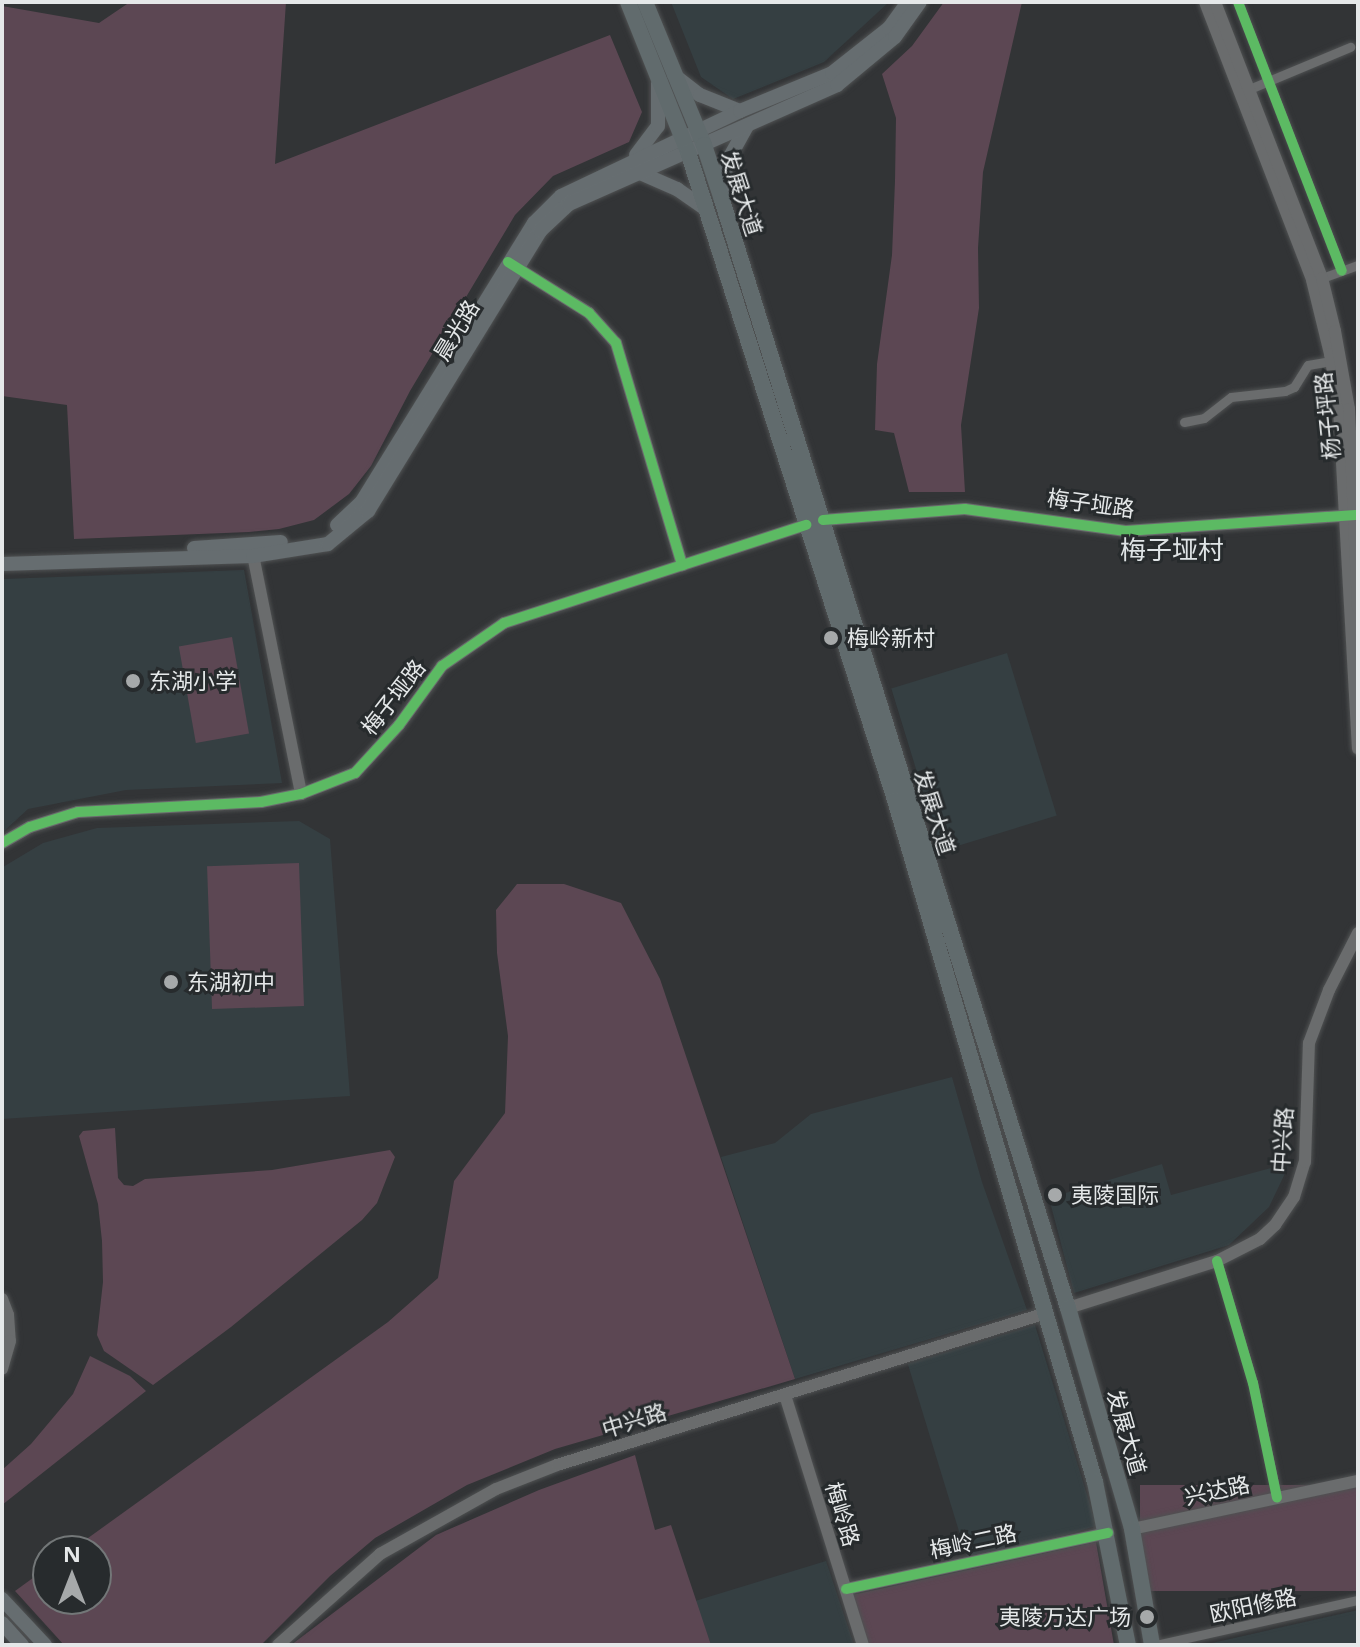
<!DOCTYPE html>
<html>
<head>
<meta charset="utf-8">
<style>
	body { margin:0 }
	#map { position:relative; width:1360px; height:1647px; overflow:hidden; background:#323436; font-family:"Noto Sans","Noto Sans SC",sans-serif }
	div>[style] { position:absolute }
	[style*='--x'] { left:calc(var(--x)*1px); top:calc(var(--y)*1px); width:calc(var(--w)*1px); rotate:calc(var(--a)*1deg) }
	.built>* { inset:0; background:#353f42; transform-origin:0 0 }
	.green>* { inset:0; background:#5c4753; transform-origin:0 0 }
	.roads { filter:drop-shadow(0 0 2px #4f5152) drop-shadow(0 0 2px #4f5152) }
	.street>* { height:9px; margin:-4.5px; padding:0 4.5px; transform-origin:4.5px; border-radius:4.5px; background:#6a6c6d }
	.secondary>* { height:12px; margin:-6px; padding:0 6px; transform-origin:6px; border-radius:6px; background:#6a6c6d }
	.primary>* { height:14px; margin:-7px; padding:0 7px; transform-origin:7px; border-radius:7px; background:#666d70 }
	.highway>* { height:16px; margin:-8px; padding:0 8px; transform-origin:8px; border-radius:8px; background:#616b6d }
	.cycleway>* { height:10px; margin:-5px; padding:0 5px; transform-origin:5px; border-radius:5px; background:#5cba63 }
	.dots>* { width:22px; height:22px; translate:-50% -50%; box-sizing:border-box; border:4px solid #272b2d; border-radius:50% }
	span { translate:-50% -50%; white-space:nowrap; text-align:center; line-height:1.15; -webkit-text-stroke:6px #272b2d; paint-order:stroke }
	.street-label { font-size:22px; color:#e5e8e9 }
	.poi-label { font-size:22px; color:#e5e8e9 }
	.left { translate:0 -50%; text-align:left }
	.right { translate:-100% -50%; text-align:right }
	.quarter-label { font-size:26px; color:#dfe4e6 }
	.frame { position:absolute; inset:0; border:4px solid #e5e8e9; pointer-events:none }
	.north { position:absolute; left:32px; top:1535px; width:80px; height:80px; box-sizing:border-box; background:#272b2d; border:2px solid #737778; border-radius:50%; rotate:0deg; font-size:22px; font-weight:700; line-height:32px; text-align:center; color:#e5e8e9 }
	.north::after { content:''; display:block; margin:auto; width:28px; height:36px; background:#a6a9aa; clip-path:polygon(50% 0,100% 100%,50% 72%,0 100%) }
</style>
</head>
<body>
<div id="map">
	<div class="built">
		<div style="clip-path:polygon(671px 2px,889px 2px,824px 62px,733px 99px,701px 77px)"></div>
		<div style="clip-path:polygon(244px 570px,282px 783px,126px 790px,28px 809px,2px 833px,2px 579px)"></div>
		<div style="left:1007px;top:653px;width:170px;height:121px;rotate:73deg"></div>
		<div style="clip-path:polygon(299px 821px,330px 839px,350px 1096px,2px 1119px,3px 867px,43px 843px,97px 828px)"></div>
		<div style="clip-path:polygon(952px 1077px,982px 1182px,1027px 1310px,795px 1379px,721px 1157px,775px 1143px,811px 1114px)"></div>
		<div style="clip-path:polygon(1290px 1163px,1269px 1207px,1229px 1245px,1074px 1293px,1049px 1198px,1162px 1164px,1171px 1195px)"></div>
		<div style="left:1035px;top:1325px;width:210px;height:133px;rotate:73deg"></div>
		<div style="clip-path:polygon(826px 1561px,854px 1645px,711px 1645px,695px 1601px)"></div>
		<div style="clip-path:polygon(1358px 1610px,1358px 1645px,1203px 1645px)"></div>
	</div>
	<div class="green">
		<div style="clip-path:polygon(130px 2px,286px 2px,275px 164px,610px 35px,642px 112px,629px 142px,553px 176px,515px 215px,410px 391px,371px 466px,349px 494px,314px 520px,279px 529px,249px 532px,74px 539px,67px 405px,2px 396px,2px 6px,99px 23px)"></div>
		<div style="clip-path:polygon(944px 2px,1022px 2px,983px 172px,978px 248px,979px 308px,961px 425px,965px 492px,909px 492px,894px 433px,875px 430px,877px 364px,892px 255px,895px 181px,896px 118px,882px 74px,912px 46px)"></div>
		<div style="left:232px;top:637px;width:98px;height:54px;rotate:80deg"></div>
		<div style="left:299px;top:863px;width:143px;height:92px;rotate:88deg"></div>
		<div style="clip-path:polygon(517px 884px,564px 884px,621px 903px,660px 979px,795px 1379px,555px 1449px,467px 1485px,375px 1538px,330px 1576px,261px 1645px,64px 1645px,15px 1591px,48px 1567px,48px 1599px,96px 1599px,96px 1551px,70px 1551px,388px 1322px,438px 1278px,454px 1181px,505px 1113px,508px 1036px,497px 953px,496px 910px)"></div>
		<div style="clip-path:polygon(115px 1128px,118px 1178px,124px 1185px,133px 1186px,145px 1179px,272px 1170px,390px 1150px,395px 1157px,377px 1203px,362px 1220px,231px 1327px,153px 1385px,104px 1351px,97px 1335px,103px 1282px,102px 1241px,98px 1204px,79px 1136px,83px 1131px)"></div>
		<div style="clip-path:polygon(90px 1356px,130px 1376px,146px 1391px,2px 1505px,2px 1470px,31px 1444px,73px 1394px)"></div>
		<div style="clip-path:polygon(635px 1455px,655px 1530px,671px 1525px,711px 1645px,291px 1645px,436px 1535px,539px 1490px)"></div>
		<div style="left:1358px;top:1485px;width:106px;height:218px;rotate:90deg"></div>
		<div style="clip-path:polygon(1096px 1542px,1114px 1645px,868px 1645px,852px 1595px)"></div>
	</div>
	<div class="roads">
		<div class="street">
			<div style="--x:1238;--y:2;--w:288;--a:68.9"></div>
			<div style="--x:1247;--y:90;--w:112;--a:-22.7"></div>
			<div style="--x:1322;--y:278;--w:38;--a:-20"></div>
			<div style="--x:1184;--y:422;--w:20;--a:-11"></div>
			<div style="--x:1204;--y:418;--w:34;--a:-38"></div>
			<div style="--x:1231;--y:397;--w:54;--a:-6.3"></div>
			<div style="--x:1285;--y:391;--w:10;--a:-24"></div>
			<div style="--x:1294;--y:387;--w:26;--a:-58"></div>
			<div style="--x:1308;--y:365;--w:23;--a:-10"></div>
			<div style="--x:1217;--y:1261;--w:127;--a:73.6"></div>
			<div style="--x:1253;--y:1383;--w:117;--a:78.2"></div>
			<div style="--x:1156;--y:1645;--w:207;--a:-12.6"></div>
		</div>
		<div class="secondary">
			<div style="--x:1205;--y:2;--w:298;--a:68.9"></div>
			<div style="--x:1312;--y:280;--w:76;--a:76.3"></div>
			<div style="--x:1330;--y:354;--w:56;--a:80.7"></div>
			<div style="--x:1339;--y:409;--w:340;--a:86.8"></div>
			<div style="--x:1215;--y:2;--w:296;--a:68.8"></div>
			<div style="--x:1322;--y:278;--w:55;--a:76.2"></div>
			<div style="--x:1335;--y:331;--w:79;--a:79.8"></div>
			<div style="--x:1349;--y:409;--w:199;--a:87.4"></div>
			<div style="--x:511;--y:264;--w:92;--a:32.1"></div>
			<div style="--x:589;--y:313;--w:40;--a:48"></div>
			<div style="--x:616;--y:343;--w:232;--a:73.4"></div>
			<div style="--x:823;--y:520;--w:142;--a:-4.4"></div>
			<div style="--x:965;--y:509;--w:162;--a:7.8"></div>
			<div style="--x:1126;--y:531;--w:227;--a:-4"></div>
			<div style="--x:252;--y:550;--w:249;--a:78.6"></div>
			<div style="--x:2;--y:843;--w:32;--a:-30"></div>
			<div style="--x:30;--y:827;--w:50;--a:-17.4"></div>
			<div style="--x:78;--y:812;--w:183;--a:-3.1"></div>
			<div style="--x:261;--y:802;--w:41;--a:-11.3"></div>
			<div style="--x:301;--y:794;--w:58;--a:-21.3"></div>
			<div style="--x:355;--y:773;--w:65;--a:-47.5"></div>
			<div style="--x:399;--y:725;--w:73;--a:-53.9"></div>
			<div style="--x:442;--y:666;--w:75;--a:-34.7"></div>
			<div style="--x:504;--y:623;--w:318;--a:-18"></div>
			<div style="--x:2;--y:1299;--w:17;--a:69"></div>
			<div style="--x:8;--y:1315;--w:26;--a:86"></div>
			<div style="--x:10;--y:1341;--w:29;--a:106"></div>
			<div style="--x:1068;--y:1308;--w:156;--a:-17.5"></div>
			<div style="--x:1217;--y:1261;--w:48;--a:-27.1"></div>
			<div style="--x:1260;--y:1239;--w:21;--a:-43"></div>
			<div style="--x:1275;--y:1225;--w:34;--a:-56"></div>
			<div style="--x:1294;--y:1197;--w:37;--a:-73"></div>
			<div style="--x:1305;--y:1162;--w:119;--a:-88.1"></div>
			<div style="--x:1309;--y:1043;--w:57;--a:-69.3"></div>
			<div style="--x:1329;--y:990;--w:64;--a:-63"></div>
			<div style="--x:785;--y:1395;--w:262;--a:72.7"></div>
			<div style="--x:1132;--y:1529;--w:231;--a:-12"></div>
			<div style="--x:846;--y:1589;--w:268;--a:-12.1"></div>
			<div style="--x:278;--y:1645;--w:137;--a:-41.7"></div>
			<div style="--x:380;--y:1554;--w:133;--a:-29.3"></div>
			<div style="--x:496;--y:1489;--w:66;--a:-21.5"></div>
			<div style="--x:557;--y:1465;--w:509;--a:-17.26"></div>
		</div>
		<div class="primary">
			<div style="--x:674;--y:75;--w:33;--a:38"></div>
			<div style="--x:700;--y:95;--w:43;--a:21.8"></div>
			<div style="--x:636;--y:155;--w:36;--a:-53"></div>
			<div style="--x:658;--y:126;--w:43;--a:-90"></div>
			<div style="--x:638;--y:172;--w:43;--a:23.6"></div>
			<div style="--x:677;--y:189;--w:35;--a:35"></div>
			<div style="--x:722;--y:196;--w:34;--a:-82"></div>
			<div style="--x:727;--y:162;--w:41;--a:-60.9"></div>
			<div style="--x:337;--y:525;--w:33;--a:-43"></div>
			<div style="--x:361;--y:503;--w:329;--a:-58.3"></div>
			<div style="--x:534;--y:223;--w:38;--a:-45"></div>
			<div style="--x:561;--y:196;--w:198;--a:-25.4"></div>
			<div style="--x:740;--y:111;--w:100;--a:-22.4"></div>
			<div style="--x:832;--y:73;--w:73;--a:-38.3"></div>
			<div style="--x:889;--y:28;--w:32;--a:-54"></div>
			<div style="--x:194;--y:548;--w:87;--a:-3.9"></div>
			<div style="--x:2;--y:564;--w:251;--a:-1.8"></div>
			<div style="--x:253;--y:556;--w:76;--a:-9.1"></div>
			<div style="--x:328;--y:544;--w:52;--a:-39.5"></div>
			<div style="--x:368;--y:511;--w:329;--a:-58.4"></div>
			<div style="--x:540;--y:231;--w:40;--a:-43"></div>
			<div style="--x:569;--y:204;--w:293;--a:-23.9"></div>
			<div style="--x:837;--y:85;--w:75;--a:-39.6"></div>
			<div style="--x:895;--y:37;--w:43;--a:-54.5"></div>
			<div style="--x:2;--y:1599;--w:63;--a:46.9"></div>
			<div style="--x:2;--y:1623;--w:30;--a:48"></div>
		</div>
		<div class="highway">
			<div style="--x:628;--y:2;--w:162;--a:68.2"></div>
			<div style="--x:688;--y:152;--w:680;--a:72.28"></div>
			<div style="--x:895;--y:800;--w:711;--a:73.66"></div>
			<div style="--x:1095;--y:1482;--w:166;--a:78.6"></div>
			<div style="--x:645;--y:2;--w:155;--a:67.6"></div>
			<div style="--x:704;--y:145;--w:58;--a:71.9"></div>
			<div style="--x:722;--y:200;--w:1161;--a:72.66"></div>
			<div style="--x:1068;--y:1308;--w:230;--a:73.8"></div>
			<div style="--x:1132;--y:1529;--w:118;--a:80.2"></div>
		</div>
	</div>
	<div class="cycleway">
		<div style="--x:1238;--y:2;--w:288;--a:68.9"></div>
		<div style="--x:508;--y:262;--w:96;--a:32.2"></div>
		<div style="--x:589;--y:313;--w:40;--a:48"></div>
		<div style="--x:616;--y:343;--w:232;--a:73.4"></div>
		<div style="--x:823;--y:520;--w:142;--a:-4.4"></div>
		<div style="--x:965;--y:509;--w:162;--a:7.8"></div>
		<div style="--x:1126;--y:531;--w:230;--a:-4"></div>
		<div style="--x:2;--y:843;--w:32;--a:-30"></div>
		<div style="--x:30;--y:827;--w:50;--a:-17.4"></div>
		<div style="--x:78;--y:812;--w:183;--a:-3.1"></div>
		<div style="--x:261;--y:802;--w:41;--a:-11.3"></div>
		<div style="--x:301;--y:794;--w:58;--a:-21.3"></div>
		<div style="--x:355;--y:773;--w:65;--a:-47.5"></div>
		<div style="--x:399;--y:725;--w:73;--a:-53.9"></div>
		<div style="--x:442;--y:666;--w:75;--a:-34.7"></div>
		<div style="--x:504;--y:623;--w:318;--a:-18"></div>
		<div style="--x:1217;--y:1261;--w:127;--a:73.6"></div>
		<div style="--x:1253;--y:1383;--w:117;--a:78.2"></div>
		<div style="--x:846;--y:1589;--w:268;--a:-12.1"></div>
	</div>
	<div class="dots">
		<div style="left:831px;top:638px;background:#a6a9aa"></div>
		<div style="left:133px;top:681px;background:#a6a9aa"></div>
		<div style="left:171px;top:982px;background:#a6a9aa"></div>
		<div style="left:1055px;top:1195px;background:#a6a9aa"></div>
		<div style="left:1147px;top:1617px;background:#a6a9aa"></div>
	</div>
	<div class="street-label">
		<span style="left:742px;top:193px;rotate:72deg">发展大道</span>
		<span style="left:456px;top:330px;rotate:-59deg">晨光路</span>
		<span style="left:1327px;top:416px;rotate:-96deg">杨子坪路</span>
		<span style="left:1091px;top:503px;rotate:8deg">梅子垭路</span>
		<span style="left:393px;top:697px;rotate:-52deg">梅子垭路</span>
		<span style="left:935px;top:812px;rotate:72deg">发展大道</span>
		<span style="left:1282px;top:1140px;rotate:-86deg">中兴路</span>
		<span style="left:634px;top:1420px;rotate:-17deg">中兴路</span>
		<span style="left:1127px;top:1432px;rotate:74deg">发展大道</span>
		<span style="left:1217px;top:1490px;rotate:-12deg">兴达路</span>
		<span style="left:843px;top:1514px;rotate:73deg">梅岭路</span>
		<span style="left:973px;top:1541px;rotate:-12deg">梅岭二路</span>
		<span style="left:1253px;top:1605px;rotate:-12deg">欧阳修路</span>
	</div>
	<div class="poi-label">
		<span class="left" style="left:847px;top:638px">梅岭新村</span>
		<span class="left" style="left:149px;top:681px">东湖小学</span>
		<span class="left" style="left:187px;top:982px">东湖初中</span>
		<span class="left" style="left:1071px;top:1195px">夷陵国际</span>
		<span class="right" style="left:1131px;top:1617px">夷陵万达广场</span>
	</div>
	<div class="quarter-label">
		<span style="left:1172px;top:550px">梅子垭村</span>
	</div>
	<div class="frame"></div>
	<div class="north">N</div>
</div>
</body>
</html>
